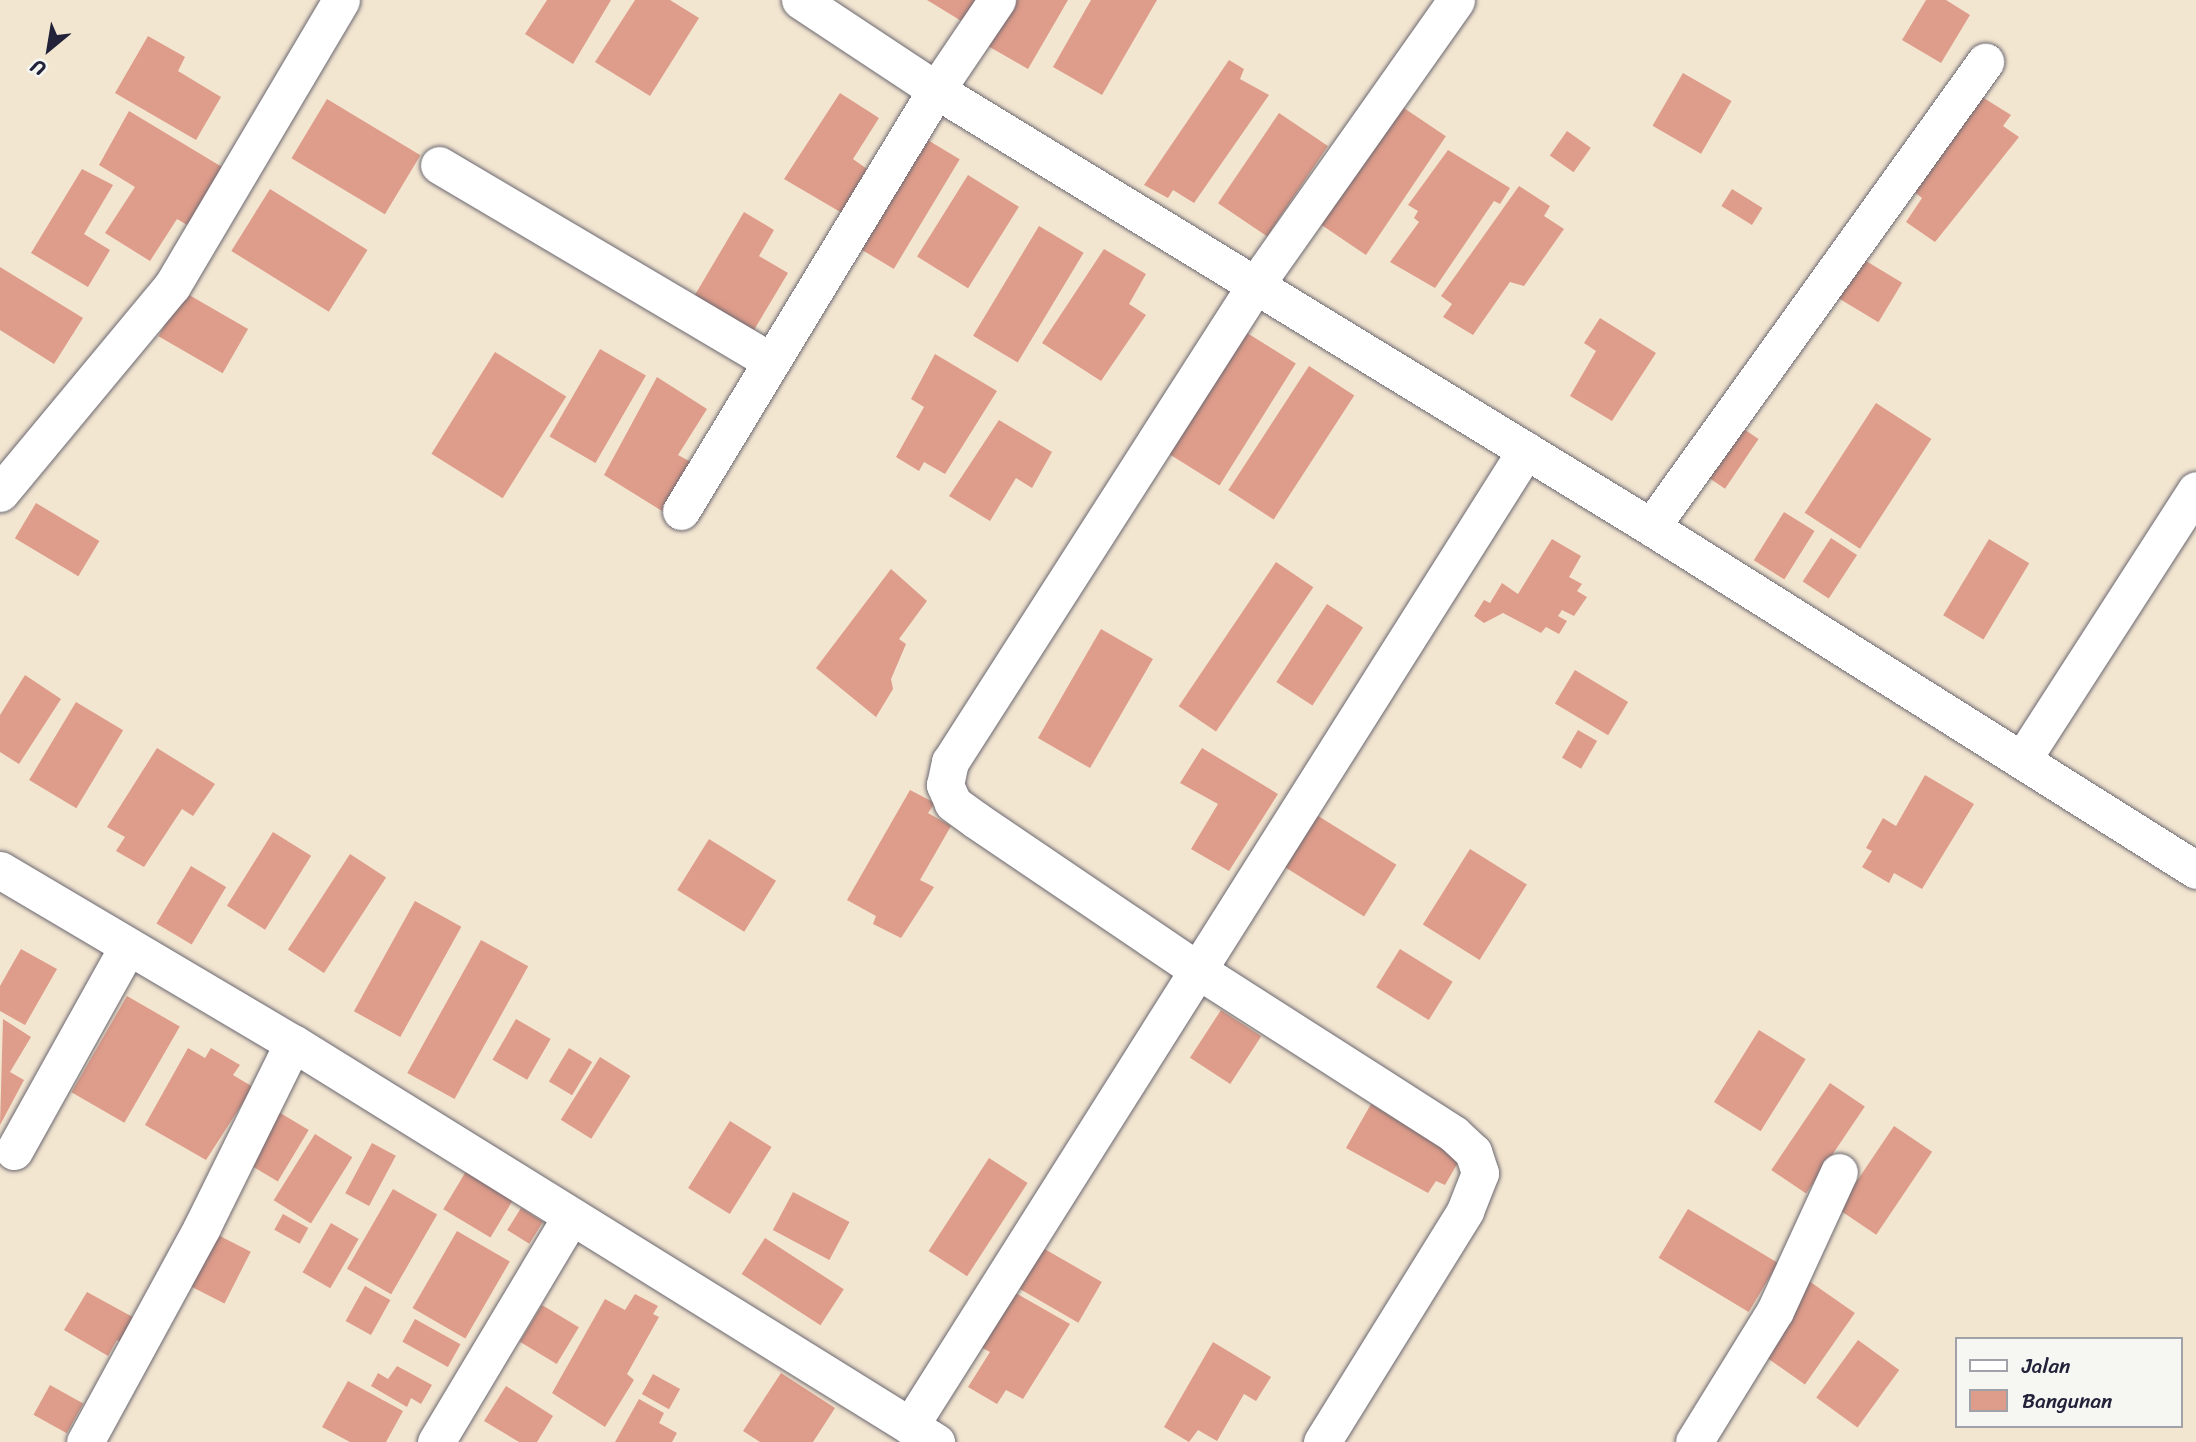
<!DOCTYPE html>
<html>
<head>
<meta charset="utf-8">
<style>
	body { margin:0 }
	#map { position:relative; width:2196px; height:1442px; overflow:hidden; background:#f3e6d1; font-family:Sriracha,sans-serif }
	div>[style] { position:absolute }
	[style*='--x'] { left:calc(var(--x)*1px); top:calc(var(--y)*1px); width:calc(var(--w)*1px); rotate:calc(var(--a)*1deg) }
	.building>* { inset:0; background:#de9c8a; transform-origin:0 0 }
	.roads { filter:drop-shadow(0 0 2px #6b6770) drop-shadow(0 0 2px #6b6770) }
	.minor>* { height:37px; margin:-18.5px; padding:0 18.5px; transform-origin:18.5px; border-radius:18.5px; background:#fff }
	span { translate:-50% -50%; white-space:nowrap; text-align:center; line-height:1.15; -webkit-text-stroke:5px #f6f6f2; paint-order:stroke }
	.legend { position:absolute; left:1955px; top:1337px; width:228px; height:91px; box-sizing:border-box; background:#f6f6f2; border:2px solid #a1a1a9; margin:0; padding:9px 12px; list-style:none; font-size:21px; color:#22223b }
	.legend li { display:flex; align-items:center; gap:14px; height:35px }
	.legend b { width:35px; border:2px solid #a1a1a9 }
	.north { position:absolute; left:14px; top:14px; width:70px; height:70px; -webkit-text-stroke:5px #f6f6f2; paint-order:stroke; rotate:210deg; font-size:19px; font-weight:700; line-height:28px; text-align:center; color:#22223b }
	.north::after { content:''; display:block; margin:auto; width:24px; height:32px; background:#22223b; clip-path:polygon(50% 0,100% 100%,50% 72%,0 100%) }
</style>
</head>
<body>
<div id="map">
	<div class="building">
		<div style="clip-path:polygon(547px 0,611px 0,573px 64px,525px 34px)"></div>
		<div style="clip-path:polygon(635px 0,670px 0,699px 18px,650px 96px,595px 62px)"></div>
		<div style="clip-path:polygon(927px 0,977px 0,963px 22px)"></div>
		<div style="clip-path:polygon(1005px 0,1068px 0,1028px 69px,981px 42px)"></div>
		<div style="clip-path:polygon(1091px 0,1157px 0,1102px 95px,1053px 67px)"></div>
		<div style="clip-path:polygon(1926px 0,1946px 0,1970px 15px,1941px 63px,1902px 40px)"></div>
		<div style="clip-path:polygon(148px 36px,185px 57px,178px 71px,221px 97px,196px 140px,115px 93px)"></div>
		<div style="clip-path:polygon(1229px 60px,1244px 69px,1240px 79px,1269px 95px,1194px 203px,1173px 190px,1168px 198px,1144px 185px)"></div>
		<div style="left:1683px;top:73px;width:56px;height:61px;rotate:30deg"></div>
		<div style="clip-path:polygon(840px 93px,879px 118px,853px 159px,867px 169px,842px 213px,784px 179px)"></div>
		<div style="clip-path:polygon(1979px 95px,2011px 115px,2003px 126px,2019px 137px,1935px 242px,1906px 222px,1922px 198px,1904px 184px)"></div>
		<div style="left:327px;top:99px;width:109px;height:69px;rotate:31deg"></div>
		<div style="left:1392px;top:100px;width:65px;height:143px;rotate:34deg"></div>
		<div style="clip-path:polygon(129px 111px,232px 173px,194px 229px,177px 219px,150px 261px,105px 233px,135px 187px,99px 165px)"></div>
		<div style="left:1279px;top:113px;width:59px;height:109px;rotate:34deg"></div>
		<div style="left:1567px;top:131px;width:29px;height:30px;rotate:35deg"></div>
		<div style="left:916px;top:133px;width:51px;height:128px;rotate:31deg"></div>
		<div style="clip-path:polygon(1448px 150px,1510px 188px,1500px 204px,1494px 201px,1435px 288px,1390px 262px,1419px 222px,1414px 218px,1418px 211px,1408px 205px)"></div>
		<div style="clip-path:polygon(82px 169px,113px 185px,84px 234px,110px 250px,88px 287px,31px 253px)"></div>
		<div style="left:968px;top:175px;width:60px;height:96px;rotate:32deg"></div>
		<div style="clip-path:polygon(1519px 186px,1550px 206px,1544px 216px,1564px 229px,1524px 286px,1510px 282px,1473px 335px,1443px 317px,1452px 304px,1441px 296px)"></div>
		<div style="left:270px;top:189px;width:115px;height:73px;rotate:32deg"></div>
		<div style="left:1732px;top:189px;width:36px;height:20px;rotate:32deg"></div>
		<div style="clip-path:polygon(744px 212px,774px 230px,759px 256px,788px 273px,748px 340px,689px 305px)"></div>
		<div style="left:1039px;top:226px;width:52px;height:128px;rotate:31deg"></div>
		<div style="clip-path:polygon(1104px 249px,1146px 274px,1129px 304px,1146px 315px,1101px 381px,1042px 343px)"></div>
		<div style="left:1861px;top:258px;width:48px;height:46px;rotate:31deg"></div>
		<div style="clip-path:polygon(0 267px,83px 318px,54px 364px,0 330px)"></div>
		<div style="left:184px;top:292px;width:74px;height:51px;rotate:30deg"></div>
		<div style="clip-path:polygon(1600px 318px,1656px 353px,1612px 421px,1570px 396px,1596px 351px,1584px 343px)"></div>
		<div style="left:1239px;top:328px;width:67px;height:144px;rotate:32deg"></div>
		<div style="left:600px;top:349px;width:53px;height:101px;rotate:30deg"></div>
		<div style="left:495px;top:352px;width:84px;height:120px;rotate:32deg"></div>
		<div style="clip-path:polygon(935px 354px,997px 391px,945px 474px,924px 462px,919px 471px,896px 457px,924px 407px,911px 399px)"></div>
		<div style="left:1309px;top:366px;width:54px;height:148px;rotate:33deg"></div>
		<div style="clip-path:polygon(657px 377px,707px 409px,678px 455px,691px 462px,662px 511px,604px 475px)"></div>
		<div style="left:1876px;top:403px;width:66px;height:131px;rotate:33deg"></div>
		<div style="clip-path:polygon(999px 420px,1052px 452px,1032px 488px,1016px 478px,990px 521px,949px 496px)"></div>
		<div style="left:1732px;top:421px;width:32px;height:60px;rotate:34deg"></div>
		<div style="left:36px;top:503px;width:74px;height:41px;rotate:31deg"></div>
		<div style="left:1784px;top:512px;width:36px;height:57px;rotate:32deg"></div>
		<div style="left:1831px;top:538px;width:31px;height:52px;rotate:33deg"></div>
		<div style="clip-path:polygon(1552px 539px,1581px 556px,1569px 577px,1582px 584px,1577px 591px,1587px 597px,1574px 616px,1562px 610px,1558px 616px,1567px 621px,1559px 634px,1546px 627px,1541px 633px,1503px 613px,1484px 623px,1474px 616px,1484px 600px,1490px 603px,1502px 583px,1518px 594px)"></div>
		<div style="left:1989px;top:539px;width:47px;height:89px;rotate:31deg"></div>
		<div style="left:1276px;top:562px;width:45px;height:174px;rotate:34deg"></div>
		<div style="clip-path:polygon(891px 569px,927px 601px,899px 639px,906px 644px,891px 679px,893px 689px,876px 717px,816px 668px)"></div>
		<div style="left:1327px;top:604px;width:43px;height:93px;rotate:33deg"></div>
		<div style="left:1101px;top:629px;width:60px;height:126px;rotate:30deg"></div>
		<div style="left:1575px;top:670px;width:62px;height:39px;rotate:31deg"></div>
		<div style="clip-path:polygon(25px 675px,61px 699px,19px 764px,0 752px,0 715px)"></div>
		<div style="left:76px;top:702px;width:55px;height:91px;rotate:31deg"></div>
		<div style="left:1578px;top:730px;width:22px;height:32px;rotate:30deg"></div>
		<div style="clip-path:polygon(157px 748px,215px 784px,193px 816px,182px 809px,144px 867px,116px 851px,125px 837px,107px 827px)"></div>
		<div style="clip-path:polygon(1202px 748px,1278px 794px,1229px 871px,1191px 849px,1218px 804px,1180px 783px)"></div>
		<div style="clip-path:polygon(1925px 775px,1974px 804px,1922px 889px,1894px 873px,1889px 883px,1862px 867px,1872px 851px,1866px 848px,1883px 818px,1896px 826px)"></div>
		<div style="clip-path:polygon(910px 790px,935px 803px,928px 813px,951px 826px,920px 880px,934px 887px,901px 938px,873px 924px,876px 916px,847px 900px)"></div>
		<div style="left:1315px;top:814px;width:96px;height:61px;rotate:32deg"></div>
		<div style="left:273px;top:832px;width:45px;height:87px;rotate:32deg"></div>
		<div style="left:709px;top:839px;width:79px;height:60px;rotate:32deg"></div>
		<div style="left:1470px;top:849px;width:67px;height:89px;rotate:32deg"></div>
		<div style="left:350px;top:854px;width:43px;height:114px;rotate:33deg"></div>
		<div style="left:191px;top:866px;width:41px;height:67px;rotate:31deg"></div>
		<div style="left:415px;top:901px;width:53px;height:126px;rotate:29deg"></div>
		<div style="left:481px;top:940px;width:54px;height:152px;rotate:29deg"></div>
		<div style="clip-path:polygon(21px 949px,57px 969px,25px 1025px,0 1011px,0 986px)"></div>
		<div style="left:1400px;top:949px;width:62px;height:45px;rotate:32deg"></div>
		<div style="left:127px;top:996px;width:61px;height:111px;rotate:30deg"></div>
		<div style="left:1221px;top:1010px;width:48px;height:57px;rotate:33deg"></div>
		<div style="clip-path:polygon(3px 1019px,31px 1037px,10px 1072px,24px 1080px,0 1125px)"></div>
		<div style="left:516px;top:1019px;width:40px;height:47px;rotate:30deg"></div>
		<div style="left:1759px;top:1030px;width:55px;height:85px;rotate:32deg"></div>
		<div style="clip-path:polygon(188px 1048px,205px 1058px,211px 1048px,240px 1065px,233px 1075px,253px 1087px,206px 1160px,145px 1125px)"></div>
		<div style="left:569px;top:1048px;width:27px;height:39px;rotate:31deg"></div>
		<div style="left:600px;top:1057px;width:36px;height:74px;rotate:32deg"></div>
		<div style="left:1830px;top:1083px;width:42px;height:105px;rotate:34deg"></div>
		<div style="clip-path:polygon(1371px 1104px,1460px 1159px,1445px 1185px,1436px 1181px,1428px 1193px,1346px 1148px)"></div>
		<div style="left:277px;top:1111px;width:37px;height:60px;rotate:31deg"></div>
		<div style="left:730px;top:1121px;width:49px;height:79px;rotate:32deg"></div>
		<div style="left:1894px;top:1126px;width:46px;height:100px;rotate:34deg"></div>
		<div style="left:315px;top:1134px;width:44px;height:78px;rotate:32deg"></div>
		<div style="left:372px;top:1143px;width:27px;height:57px;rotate:28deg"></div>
		<div style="left:989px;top:1158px;width:46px;height:111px;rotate:33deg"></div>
		<div style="left:468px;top:1168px;width:55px;height:48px;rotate:31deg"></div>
		<div style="left:393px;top:1189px;width:51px;height:92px;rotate:30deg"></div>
		<div style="left:793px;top:1192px;width:64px;height:43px;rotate:28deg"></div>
		<div style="left:521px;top:1208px;width:26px;height:26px;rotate:32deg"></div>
		<div style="left:1688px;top:1209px;width:105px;height:57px;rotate:31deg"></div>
		<div style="left:283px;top:1214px;width:29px;height:18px;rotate:29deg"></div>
		<div style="left:331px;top:1223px;width:32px;height:57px;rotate:30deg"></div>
		<div style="left:457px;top:1231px;width:61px;height:89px;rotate:30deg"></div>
		<div style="left:216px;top:1234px;width:39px;height:58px;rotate:27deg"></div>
		<div style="left:765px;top:1238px;width:94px;height:43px;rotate:33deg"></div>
		<div style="left:1036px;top:1244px;width:76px;height:47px;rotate:30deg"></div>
		<div style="left:1809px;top:1281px;width:56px;height:87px;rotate:35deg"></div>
		<div style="left:365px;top:1286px;width:29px;height:40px;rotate:29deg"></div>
		<div style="clip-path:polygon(1005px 1287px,1070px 1324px,1023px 1399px,1006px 1390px,997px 1404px,968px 1387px,990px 1352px,979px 1346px)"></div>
		<div style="clip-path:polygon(87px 1292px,140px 1321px,127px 1346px,117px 1340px,108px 1356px,64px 1330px)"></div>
		<div style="clip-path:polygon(635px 1294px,658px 1306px,653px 1314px,659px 1317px,627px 1374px,634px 1380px,605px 1427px,552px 1393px,605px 1299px,625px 1310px)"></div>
		<div style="left:542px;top:1305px;width:43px;height:43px;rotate:31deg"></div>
		<div style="left:415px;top:1319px;width:52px;height:26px;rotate:29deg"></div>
		<div style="left:1858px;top:1340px;width:51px;height:71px;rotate:36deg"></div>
		<div style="clip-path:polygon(1213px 1342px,1271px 1377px,1256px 1401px,1244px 1394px,1217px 1441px,1198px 1430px,1189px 1442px,1164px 1427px)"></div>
		<div style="clip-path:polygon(397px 1366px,432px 1385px,421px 1404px,411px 1398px,407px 1407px,371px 1386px,378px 1373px,388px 1379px)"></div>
		<div style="clip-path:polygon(781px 1373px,835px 1408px,813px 1442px,760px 1442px,743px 1431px)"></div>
		<div style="left:653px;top:1374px;width:31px;height:23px;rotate:29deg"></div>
		<div style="clip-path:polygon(348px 1381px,403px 1411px,386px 1442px,350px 1442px,322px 1427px)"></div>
		<div style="left:50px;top:1385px;width:38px;height:34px;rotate:29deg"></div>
		<div style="clip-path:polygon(506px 1386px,553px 1416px,537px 1442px,519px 1442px,484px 1421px)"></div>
		<div style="clip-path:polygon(639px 1399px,664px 1413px,659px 1423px,677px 1433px,672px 1442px,615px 1442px)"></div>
	</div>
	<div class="roads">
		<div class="minor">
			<div style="--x:800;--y:0;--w:163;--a:33.5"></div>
			<div style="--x:936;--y:90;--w:838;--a:31.43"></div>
			<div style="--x:1651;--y:527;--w:644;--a:32.18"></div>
			<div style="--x:439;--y:165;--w:385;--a:30.6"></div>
			<div style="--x:0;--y:493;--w:269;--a:-50.3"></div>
			<div style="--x:172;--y:286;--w:332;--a:-59.4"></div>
			<div style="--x:681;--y:511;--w:492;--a:-58.8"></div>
			<div style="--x:936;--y:90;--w:109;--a:-55.9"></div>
			<div style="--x:1651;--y:527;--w:573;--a:-54.31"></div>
			<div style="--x:2022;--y:760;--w:321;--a:-57.2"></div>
			<div style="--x:0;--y:870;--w:340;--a:30.6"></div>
			<div style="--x:293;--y:1043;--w:757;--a:31.82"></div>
			<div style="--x:14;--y:1151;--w:232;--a:-60.9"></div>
			<div style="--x:910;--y:1426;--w:1154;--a:-57.74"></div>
			<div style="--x:85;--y:1442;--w:245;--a:-61.4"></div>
			<div style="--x:202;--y:1227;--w:205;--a:-63.7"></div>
			<div style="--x:436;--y:1442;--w:263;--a:-59.1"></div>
			<div style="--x:1322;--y:1442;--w:272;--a:-58.2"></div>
			<div style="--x:1465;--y:1211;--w:41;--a:-68.5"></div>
			<div style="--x:1480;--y:1173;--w:22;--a:-108"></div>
			<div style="--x:1473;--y:1152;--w:26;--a:-137"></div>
			<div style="--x:1454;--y:1134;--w:306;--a:-147.4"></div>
			<div style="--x:1196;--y:969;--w:266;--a:-145.9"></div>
			<div style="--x:976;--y:820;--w:29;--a:-144"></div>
			<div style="--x:953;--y:803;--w:20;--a:-114"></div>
			<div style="--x:945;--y:785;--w:24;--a:-78"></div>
			<div style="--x:950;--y:762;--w:568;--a:-57.37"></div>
			<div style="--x:1256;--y:284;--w:347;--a:-54.8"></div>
			<div style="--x:1694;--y:1442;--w:154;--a:-58.3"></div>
			<div style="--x:1775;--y:1311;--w:153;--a:-65.3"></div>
		</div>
	</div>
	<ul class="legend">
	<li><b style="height:9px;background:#fff"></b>Jalan</li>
	<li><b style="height:19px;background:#de9c8a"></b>Bangunan</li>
	</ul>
	<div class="north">U</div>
</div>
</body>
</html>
